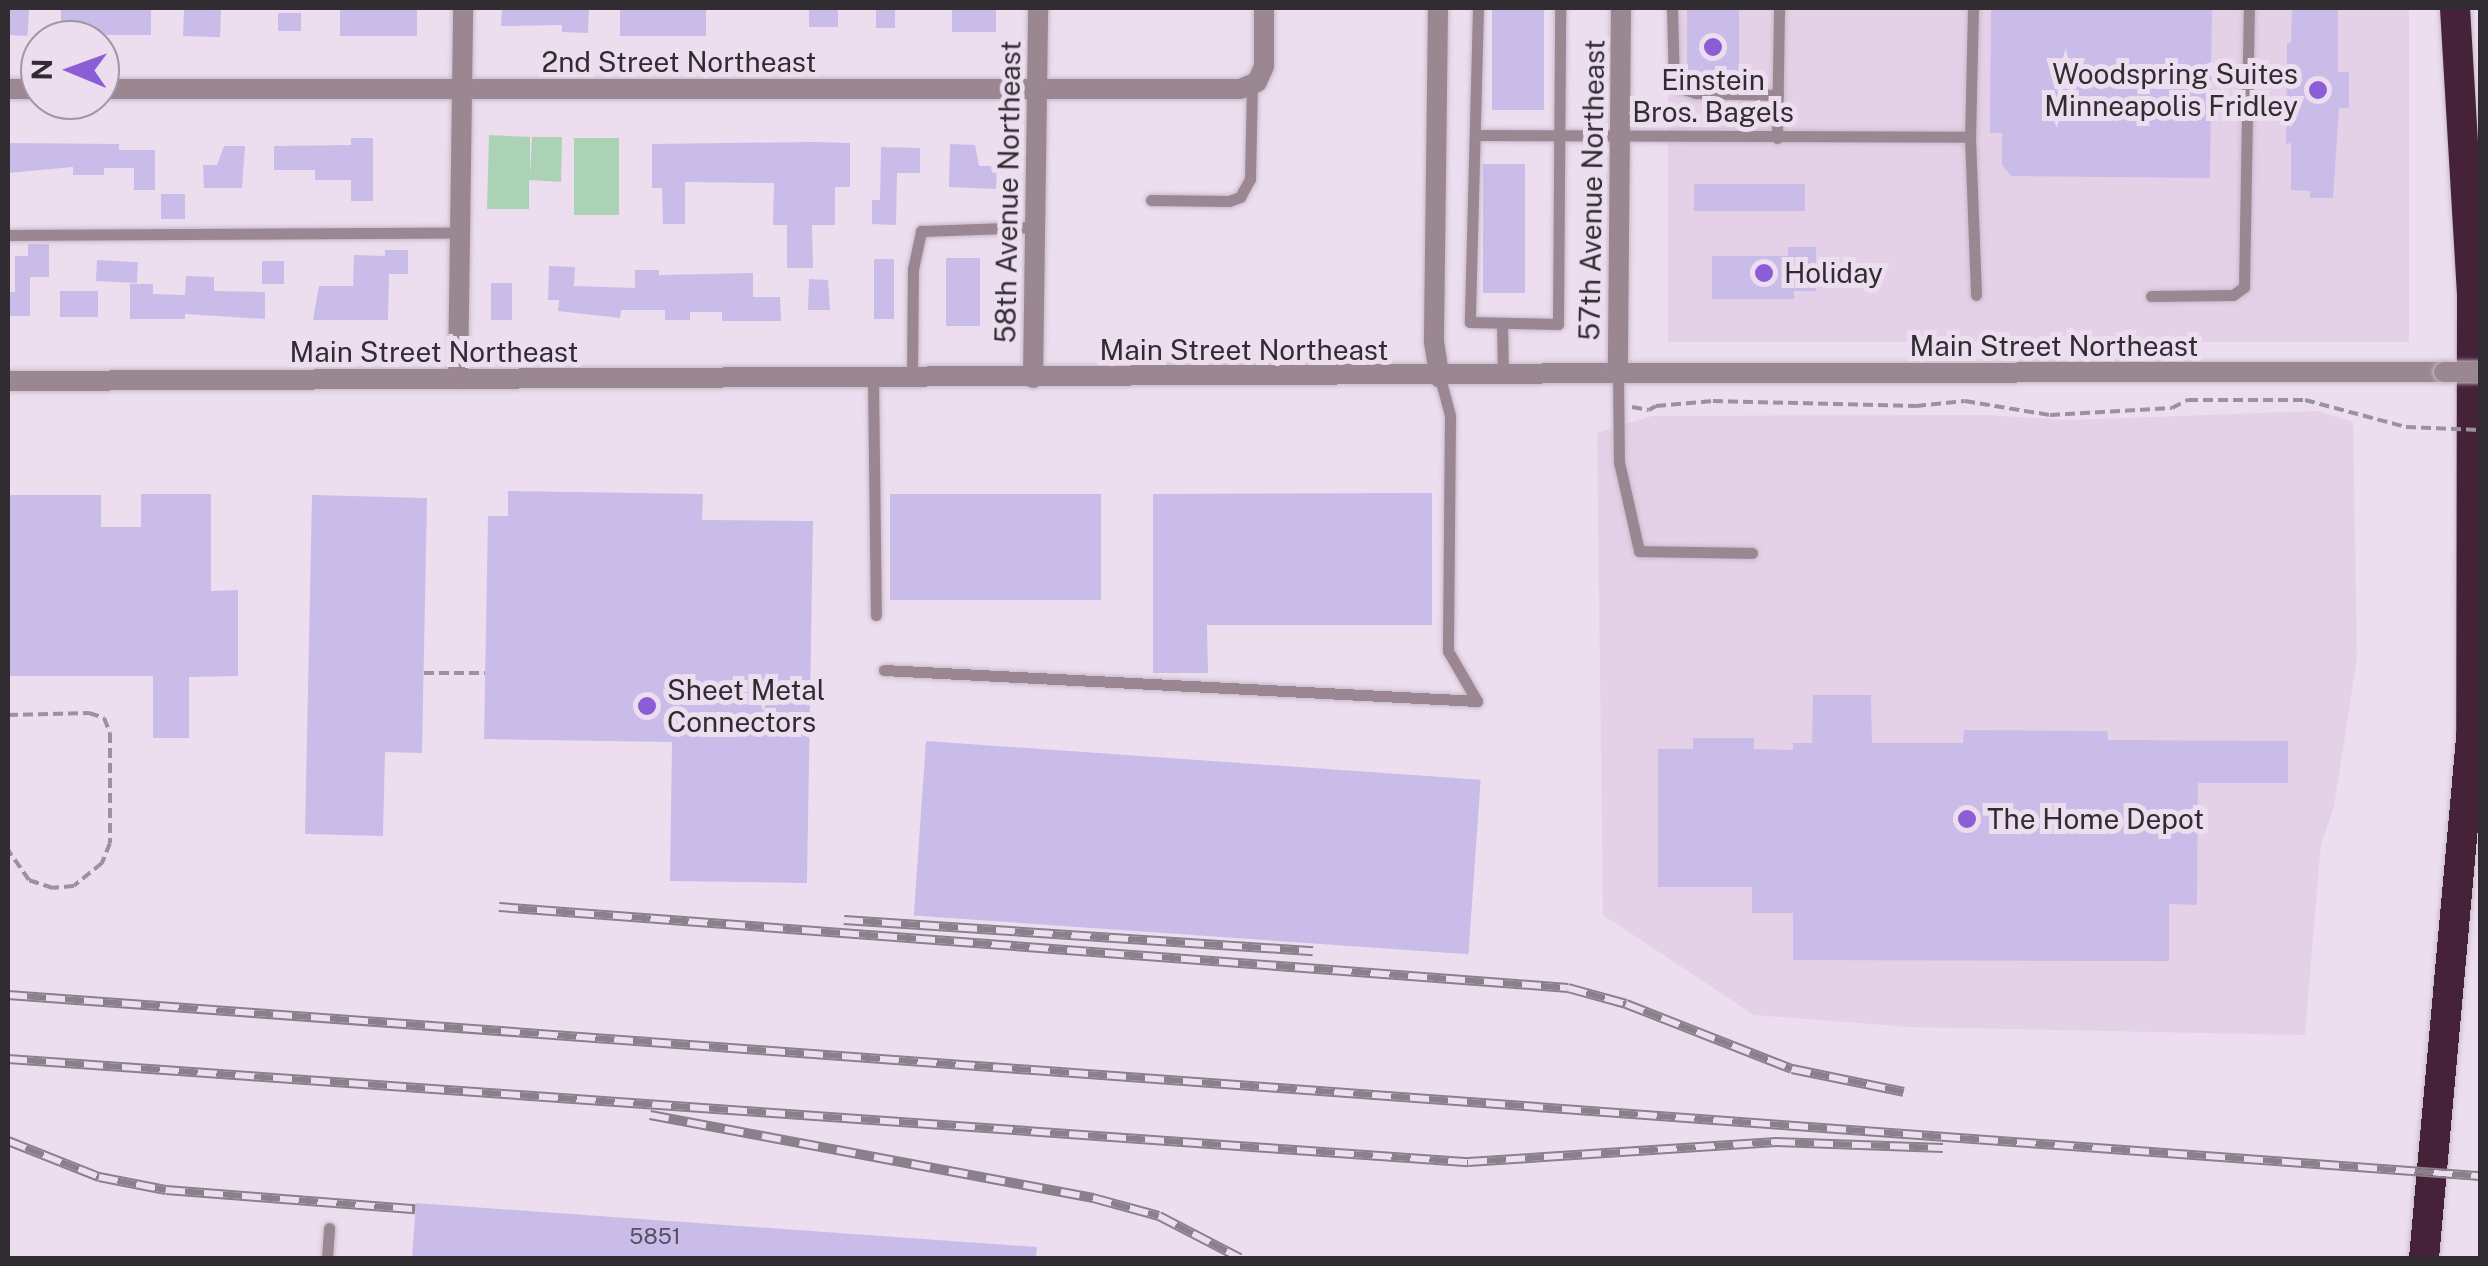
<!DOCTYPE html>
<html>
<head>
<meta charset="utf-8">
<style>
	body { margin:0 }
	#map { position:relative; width:2488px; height:1266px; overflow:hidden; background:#ecdeef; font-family:"Public Sans",sans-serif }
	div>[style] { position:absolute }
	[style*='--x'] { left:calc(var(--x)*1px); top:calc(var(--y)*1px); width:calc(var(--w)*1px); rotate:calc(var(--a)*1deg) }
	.built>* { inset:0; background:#e4d1e8; transform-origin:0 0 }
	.green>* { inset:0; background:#acd2b6; transform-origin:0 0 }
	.building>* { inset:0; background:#c9bce9; transform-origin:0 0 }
	.path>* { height:4px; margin-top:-2px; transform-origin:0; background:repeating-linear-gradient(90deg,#9c919e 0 10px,transparent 0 15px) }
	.roads { filter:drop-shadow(0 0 2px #c7bac9) drop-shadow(0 0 2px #c7bac9) }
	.service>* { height:11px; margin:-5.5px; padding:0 5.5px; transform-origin:5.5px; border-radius:5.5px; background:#9b8792 }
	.minor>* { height:20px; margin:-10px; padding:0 10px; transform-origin:10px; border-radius:10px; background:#9b8792 }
	.tertiary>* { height:20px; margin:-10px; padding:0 10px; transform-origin:10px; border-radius:10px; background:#9b8792 }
	.motorway>* { height:30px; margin:-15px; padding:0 15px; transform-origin:15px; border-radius:15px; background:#462239 }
	.rail>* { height:10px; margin-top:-5px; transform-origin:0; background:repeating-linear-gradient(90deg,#ecdeef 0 19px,#8a808c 0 38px); box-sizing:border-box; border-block:2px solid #8a808c }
	.path-bridge>* { height:4px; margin-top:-2px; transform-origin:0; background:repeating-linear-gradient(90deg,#9c919e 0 10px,transparent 0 15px) }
	.bridges { filter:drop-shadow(0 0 2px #c7bac9) drop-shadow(0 0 2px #c7bac9) }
	.tertiary-bridge>* { height:20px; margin:-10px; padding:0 10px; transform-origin:10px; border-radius:10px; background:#9b8792 }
	.dots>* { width:28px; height:28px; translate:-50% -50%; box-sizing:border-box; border:5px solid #ecdeef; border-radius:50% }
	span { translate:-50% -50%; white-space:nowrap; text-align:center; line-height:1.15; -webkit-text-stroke:10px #ecdeef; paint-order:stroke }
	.number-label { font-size:22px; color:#574f60 }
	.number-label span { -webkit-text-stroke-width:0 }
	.street-label { font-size:28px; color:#312b32 }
	.poi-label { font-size:28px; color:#312b32 }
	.right { translate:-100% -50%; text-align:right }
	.left { translate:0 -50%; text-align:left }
	.frame { position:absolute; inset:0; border:10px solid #312b32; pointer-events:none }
	.north { position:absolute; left:20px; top:20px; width:100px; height:100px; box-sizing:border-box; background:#ecdeef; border:2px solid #a196a3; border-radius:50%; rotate:271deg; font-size:28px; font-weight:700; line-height:40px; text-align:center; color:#312b32 }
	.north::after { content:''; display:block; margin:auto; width:35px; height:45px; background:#8b5ed8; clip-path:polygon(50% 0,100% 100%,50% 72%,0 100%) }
</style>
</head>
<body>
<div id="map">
	<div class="built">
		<div style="left:1668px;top:8px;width:741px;height:334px"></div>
		<div style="clip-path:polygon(2317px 411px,2353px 422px,2357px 658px,2334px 807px,2321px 844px,2305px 1035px,1909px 1027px,1754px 1015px,1603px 915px,1597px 433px,1652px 416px,1986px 415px,2069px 420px)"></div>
	</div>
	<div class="green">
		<div style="clip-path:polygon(489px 135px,530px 137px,530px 175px,532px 137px,562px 137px,561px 182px,529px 180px,529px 209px,487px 209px)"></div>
		<div style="left:574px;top:138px;width:45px;height:77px"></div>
	</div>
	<div class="building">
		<div style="left:340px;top:8px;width:77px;height:28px"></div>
		<div style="clip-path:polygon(502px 8px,589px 8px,588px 33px,562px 32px,562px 25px,501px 26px)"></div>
		<div style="left:620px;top:8px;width:86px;height:28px"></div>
		<div style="left:809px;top:8px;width:29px;height:19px"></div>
		<div style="left:876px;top:8px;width:19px;height:20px"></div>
		<div style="left:952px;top:8px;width:44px;height:24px"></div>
		<div style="left:1492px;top:8px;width:52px;height:102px"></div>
		<div style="left:1687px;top:8px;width:52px;height:72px"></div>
		<div style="clip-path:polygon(1991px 8px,2212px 8px,2210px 178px,2011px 176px,2002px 165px,2002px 133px,1990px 133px)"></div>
		<div style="clip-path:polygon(2292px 8px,2338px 8px,2338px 72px,2349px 72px,2349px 108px,2339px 108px,2333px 198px,2310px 198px,2310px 191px,2291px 190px,2291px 143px,2286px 144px,2287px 43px,2291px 43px)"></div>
		<div style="left:8px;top:9px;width:21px;height:26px;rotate:3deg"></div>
		<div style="left:184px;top:9px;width:37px;height:27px;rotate:2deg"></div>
		<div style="left:61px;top:10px;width:90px;height:25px"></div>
		<div style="left:278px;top:13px;width:23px;height:18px"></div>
		<div style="clip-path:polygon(351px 138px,373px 138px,373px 201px,351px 201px,351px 180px,315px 180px,315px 170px,274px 170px,274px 146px,351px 145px)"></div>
		<div style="clip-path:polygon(814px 142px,850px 143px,850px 187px,835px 187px,835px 225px,812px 225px,813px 268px,787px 268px,787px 225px,773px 225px,774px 183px,685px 182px,685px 224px,663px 224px,662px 188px,652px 188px,652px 144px)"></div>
		<div style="clip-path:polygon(8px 143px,119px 144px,119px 150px,155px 150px,155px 190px,134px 190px,134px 168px,104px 168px,104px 175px,73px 175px,73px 167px,8px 173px)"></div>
		<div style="clip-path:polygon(950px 144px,975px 145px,979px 166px,997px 166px,996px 189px,949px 187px)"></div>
		<div style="clip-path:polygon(224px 146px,245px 146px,242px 188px,204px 188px,203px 165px,217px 165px)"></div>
		<div style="clip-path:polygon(881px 147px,920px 148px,920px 173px,897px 173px,896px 225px,872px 224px,872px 200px,880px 200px)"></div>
		<div style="left:1483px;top:164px;width:42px;height:129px"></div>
		<div style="left:1805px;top:184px;width:27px;height:111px;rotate:90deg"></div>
		<div style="left:161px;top:194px;width:24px;height:25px"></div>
		<div style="clip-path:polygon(28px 244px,49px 244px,49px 277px,30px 277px,30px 316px,8px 316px,8px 292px,15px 292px,15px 256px,28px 256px)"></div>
		<div style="clip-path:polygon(1788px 247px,1816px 247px,1816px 291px,1794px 291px,1794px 299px,1712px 299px,1712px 256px,1788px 256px)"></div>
		<div style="clip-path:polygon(385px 250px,408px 250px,408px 274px,389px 274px,388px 320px,313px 320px,319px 286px,353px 286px,354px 255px,385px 256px)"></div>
		<div style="left:946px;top:258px;width:34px;height:68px"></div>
		<div style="left:874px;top:259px;width:20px;height:60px"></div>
		<div style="left:97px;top:260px;width:41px;height:21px;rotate:3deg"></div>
		<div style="left:262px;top:261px;width:22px;height:23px"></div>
		<div style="clip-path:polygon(549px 266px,575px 267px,574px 286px,635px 288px,635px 270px,659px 270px,659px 275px,753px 273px,753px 297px,780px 297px,781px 321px,722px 321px,722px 312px,690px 312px,690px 320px,665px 320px,665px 310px,621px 310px,620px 318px,558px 311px,559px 300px,548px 300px)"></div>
		<div style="clip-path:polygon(186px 276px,214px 277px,214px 291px,265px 292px,265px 319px,185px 314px,185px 319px,130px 319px,130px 284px,153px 284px,153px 294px,185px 295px)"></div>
		<div style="clip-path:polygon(809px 279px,828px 280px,830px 310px,808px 310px)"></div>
		<div style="left:491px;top:283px;width:21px;height:37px"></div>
		<div style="left:60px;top:291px;width:38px;height:26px"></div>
		<div style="clip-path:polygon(508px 491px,703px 494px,702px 520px,813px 521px,807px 883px,670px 881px,672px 742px,484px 739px,488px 516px,508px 516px)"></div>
		<div style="clip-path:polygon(1432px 493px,1432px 625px,1207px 625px,1208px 673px,1153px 673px,1153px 494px)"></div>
		<div style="clip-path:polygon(141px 494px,211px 494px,211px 591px,238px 590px,238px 676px,189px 677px,189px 738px,153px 738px,153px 676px,8px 676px,8px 495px,101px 495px,101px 527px,141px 527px)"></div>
		<div style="left:890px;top:494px;width:211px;height:106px"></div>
		<div style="clip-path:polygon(312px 495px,427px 498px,422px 753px,385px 752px,383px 836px,305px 834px)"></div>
		<div style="clip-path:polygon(1813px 695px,1871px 695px,1872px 743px,1963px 743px,1964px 730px,2107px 731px,2108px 740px,2288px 741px,2288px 783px,2198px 783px,2197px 905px,2169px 904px,2169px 961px,1793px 960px,1793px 913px,1752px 913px,1752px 887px,1658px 887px,1658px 749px,1693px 749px,1693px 738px,1754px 738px,1754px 749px,1793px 750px,1793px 743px,1812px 743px)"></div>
		<div style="left:926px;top:741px;width:556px;height:175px;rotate:4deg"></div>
		<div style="clip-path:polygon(416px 1203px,1037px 1247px,1036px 1258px,412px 1258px)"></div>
	</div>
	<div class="path">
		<div style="--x:1632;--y:407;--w:17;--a:10"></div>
		<div style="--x:1649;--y:410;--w:8;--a:-30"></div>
		<div style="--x:1656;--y:406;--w:57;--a:-5"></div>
		<div style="--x:1713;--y:401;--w:203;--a:1.4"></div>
		<div style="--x:1916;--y:406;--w:49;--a:-5.8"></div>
		<div style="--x:1965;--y:401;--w:86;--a:9.4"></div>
		<div style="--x:2050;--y:415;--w:122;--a:-3.3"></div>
		<div style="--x:2172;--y:408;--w:18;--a:-27"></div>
		<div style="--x:2188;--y:400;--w:117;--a:0"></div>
		<div style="--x:2305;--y:400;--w:105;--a:15"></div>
		<div style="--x:424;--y:673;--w:61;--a:0"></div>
		<div style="--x:8;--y:715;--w:81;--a:-1.4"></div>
		<div style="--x:89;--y:713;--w:16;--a:18"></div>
		<div style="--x:104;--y:718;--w:16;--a:68"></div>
		<div style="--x:110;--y:733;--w:110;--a:90"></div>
		<div style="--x:110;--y:843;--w:22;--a:112"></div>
		<div style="--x:102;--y:863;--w:36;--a:141"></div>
		<div style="--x:74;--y:886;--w:21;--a:175"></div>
		<div style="--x:53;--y:888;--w:25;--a:-162"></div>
		<div style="--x:29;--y:880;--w:37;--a:-125"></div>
	</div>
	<div class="roads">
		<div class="service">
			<div style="--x:1478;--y:8;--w:314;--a:91.5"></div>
			<div style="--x:1470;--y:322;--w:88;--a:1.3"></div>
			<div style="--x:1558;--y:324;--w:316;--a:-89.6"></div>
			<div style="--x:1672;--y:8;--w:78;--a:88.5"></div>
			<div style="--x:1674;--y:86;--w:22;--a:18"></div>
			<div style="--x:1695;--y:93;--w:83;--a:1.4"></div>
			<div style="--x:1973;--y:8;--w:129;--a:91.3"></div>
			<div style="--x:1970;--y:137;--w:158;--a:87.8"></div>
			<div style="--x:1476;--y:135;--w:494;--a:0.2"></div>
			<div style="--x:1777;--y:138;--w:130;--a:-89.1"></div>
			<div style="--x:1151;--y:200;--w:78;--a:0.7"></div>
			<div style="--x:1229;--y:201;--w:12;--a:-20"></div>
			<div style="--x:1240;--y:197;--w:21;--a:-61"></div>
			<div style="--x:1250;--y:179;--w:95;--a:-88.8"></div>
			<div style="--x:8;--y:235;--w:452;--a:-0.3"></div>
			<div style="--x:2151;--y:296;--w:82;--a:-0.7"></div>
			<div style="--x:2233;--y:295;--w:14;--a:-36"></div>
			<div style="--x:2244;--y:287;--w:279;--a:-89"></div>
			<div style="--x:1502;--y:323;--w:53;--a:88.9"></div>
			<div style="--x:1618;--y:373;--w:89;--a:89.4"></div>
			<div style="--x:1619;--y:462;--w:91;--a:77.3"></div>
			<div style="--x:1639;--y:551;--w:113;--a:1"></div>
			<div style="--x:873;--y:378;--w:237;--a:89.3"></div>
			<div style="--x:912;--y:378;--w:109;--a:-89.5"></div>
			<div style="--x:913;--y:269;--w:39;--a:-78"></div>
			<div style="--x:921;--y:231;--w:114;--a:-2"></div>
			<div style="--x:1440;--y:378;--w:39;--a:75"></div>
			<div style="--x:1450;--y:416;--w:235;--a:90.5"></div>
			<div style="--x:1448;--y:651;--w:58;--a:59.9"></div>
			<div style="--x:884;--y:670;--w:594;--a:2.99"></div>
			<div style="--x:327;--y:1258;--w:30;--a:-86"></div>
		</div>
		<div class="minor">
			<div style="--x:1438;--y:8;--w:334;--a:90.7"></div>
			<div style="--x:1434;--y:342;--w:36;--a:81"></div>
			<div style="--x:8;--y:89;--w:32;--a:0"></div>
			<div style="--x:100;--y:89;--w:1140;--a:0"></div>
			<div style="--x:1240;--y:89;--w:18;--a:-22"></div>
			<div style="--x:1257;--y:82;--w:17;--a:-66"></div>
			<div style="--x:1264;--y:66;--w:58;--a:-90"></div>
			<div style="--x:1033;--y:378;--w:370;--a:-89.2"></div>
			<div style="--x:458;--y:379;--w:371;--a:-89.2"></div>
			<div style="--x:8;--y:381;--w:1610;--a:-0.28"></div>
		</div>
		<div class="tertiary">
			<div style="--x:1621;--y:8;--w:365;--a:90.5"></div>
			<div style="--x:1618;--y:373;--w:826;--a:-0.07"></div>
		</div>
		<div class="motorway">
			<div style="--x:2455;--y:8;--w:290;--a:86.6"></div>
			<div style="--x:2472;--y:298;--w:448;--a:90.1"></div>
			<div style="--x:2424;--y:1258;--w:532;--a:-84.83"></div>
		</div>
	</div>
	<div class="rail">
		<div style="--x:499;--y:907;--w:1072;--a:4.33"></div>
		<div style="--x:1568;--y:988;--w:60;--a:15.4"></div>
		<div style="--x:1626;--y:1004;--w:178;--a:21.4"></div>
		<div style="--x:1792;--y:1069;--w:114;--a:11.6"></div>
		<div style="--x:844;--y:920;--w:470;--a:3.8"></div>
		<div style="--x:8;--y:995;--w:2479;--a:4.19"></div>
		<div style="--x:8;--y:1059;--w:1464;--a:4.04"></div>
		<div style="--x:1468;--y:1162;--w:309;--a:-3.7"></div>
		<div style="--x:1776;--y:1142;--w:167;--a:2.1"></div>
		<div style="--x:650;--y:1115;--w:451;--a:10.6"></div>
		<div style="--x:1093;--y:1198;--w:68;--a:15.3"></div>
		<div style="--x:1159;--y:1216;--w:91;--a:27.4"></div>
		<div style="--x:8;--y:1141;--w:98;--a:21.6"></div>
		<div style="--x:99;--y:1177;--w:68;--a:11"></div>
		<div style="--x:166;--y:1190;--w:250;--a:4.4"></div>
	</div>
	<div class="path-bridge">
		<div style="--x:2406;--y:427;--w:74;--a:2.3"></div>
	</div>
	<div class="bridges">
		<div class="tertiary-bridge">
			<div style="--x:2444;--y:372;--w:36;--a:0"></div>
		</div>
	</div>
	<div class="dots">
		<div style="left:1713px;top:47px;background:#8b5ed8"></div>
		<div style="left:2318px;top:90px;background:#8b5ed8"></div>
		<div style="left:1764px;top:273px;background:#8b5ed8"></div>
		<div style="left:647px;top:706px;background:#8b5ed8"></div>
		<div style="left:1967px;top:819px;background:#8b5ed8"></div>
	</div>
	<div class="number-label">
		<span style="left:655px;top:1237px">5851</span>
	</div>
	<div class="street-label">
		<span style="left:679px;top:62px">2nd Street Northeast</span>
		<span style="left:1592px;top:190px;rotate:-89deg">57th Avenue Northeast</span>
		<span style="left:1008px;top:192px;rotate:-89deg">58th Avenue Northeast</span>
		<span style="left:2054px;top:346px">Main Street Northeast</span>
		<span style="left:1244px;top:350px">Main Street Northeast</span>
		<span style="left:434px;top:352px">Main Street Northeast</span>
	</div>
	<div class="poi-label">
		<span class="right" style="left:2298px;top:90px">Woodspring Suites<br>Minneapolis Fridley</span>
		<span style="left:1713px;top:96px">Einstein<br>Bros. Bagels</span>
		<span class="left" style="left:1784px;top:273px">Holiday</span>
		<span class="left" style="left:667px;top:706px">Sheet Metal<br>Connectors</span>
		<span class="left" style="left:1987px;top:819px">The Home Depot</span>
	</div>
	<div class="frame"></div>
	<div class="north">N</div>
</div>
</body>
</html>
